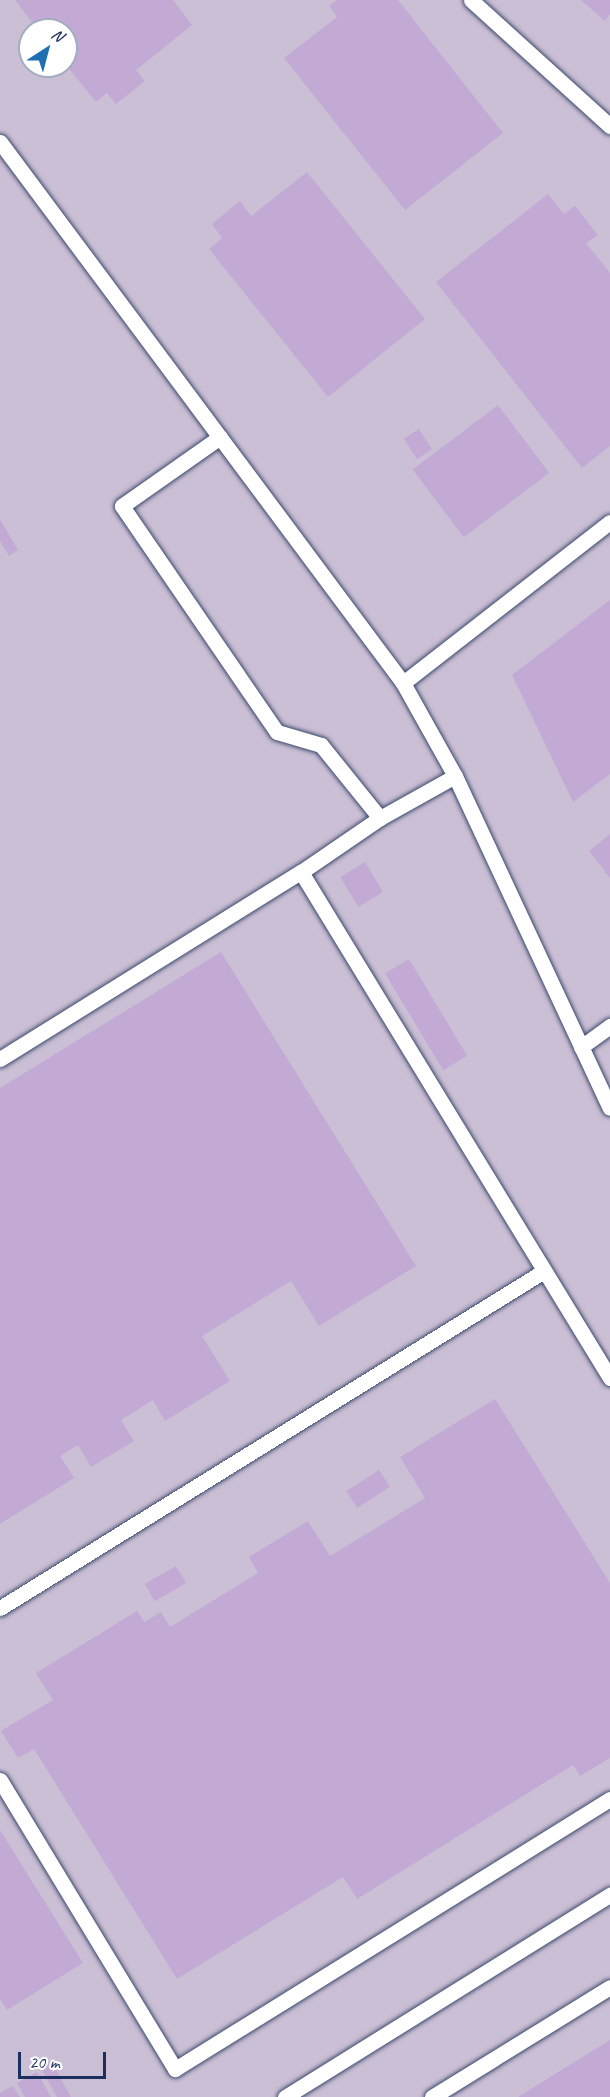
<!DOCTYPE html>
<html>
<head>
<meta charset="utf-8">
<style>
	body { margin:0 }
	#map { position:relative; width:610px; height:2097px; overflow:hidden; background:#f0e0c2; font-family:Caveat,sans-serif }
	div>[style] { position:absolute }
	[style*='--x'] { left:calc(var(--x)*1px); top:calc(var(--y)*1px); width:calc(var(--w)*1px); rotate:calc(var(--a)*1deg) }
	.industrial>* { inset:0; background:#cbbfd5 }
	.building>* { inset:0; background:#c2aad5; transform-origin:0 0 }
	.roads { filter:drop-shadow(0 0 2px #3b4a6d) drop-shadow(0 0 2px #3b4a6d) }
	.lane>* { height:15px; margin:-7.5px; padding:0 7.5px; transform-origin:7.5px; border-radius:7.5px; background:#fff }
	span { translate:-50% -50%; white-space:nowrap; text-align:center; line-height:1.15; -webkit-text-stroke:4.5px #fff; paint-order:stroke }
	.north { position:absolute; left:18px; top:18px; width:60px; height:60px; box-sizing:border-box; background:#fff; border:2px solid #a4acbf; border-radius:50%; rotate:36deg; font-size:16px; font-weight:700; line-height:24px; text-align:center; color:#1b2f5e }
	.north::after { content:''; display:block; margin:auto; width:21px; height:27px; background:#1f6fb2; clip-path:polygon(50% 0,100% 100%,50% 72%,0 100%) }
	.scale { position:absolute; left:18px; top:2052px; width:88px; height:27px; box-sizing:border-box; border:3px solid #1b2f5e; border-top:0; padding-left:8px; font-size:18px; line-height:21px; white-space:nowrap; color:#1b2f5e; -webkit-text-stroke:4px #fff; paint-order:stroke }
</style>
</head>
<body>
<div id="map">
	<div class="industrial">
		<div style="clip-path:polygon(evenodd,0 0,610px 0,610px 2097px,0 2097px,0 0,30px 30px,66px 30px,66px 66px,30px 66px,30px 30px)"></div>
	</div>
	<div class="building">
		<div style="clip-path:polygon(15px 0,173px 0,192px 25px,136px 70px,145px 81px,116px 104px,107px 93px,96px 102px,66px 65px,66px 30px,38px 30px)"></div>
		<div style="clip-path:polygon(337px 0,398px 0,503px 133px,405px 210px,284px 58px,337px 17px,329px 6px)"></div>
		<div style="clip-path:polygon(581px 0,610px 0,610px 14px,605px 21px)"></div>
		<div style="clip-path:polygon(307px 172px,425px 319px,328px 397px,209px 249px,222px 238px,212px 224px,240px 201px,251px 216px)"></div>
		<div style="clip-path:polygon(548px 194px,564px 214px,575px 206px,598px 235px,586px 243px,610px 273px,610px 446px,582px 468px,436px 282px)"></div>
		<div style="left:498px;top:405px;width:85px;height:107px;rotate:53deg"></div>
		<div style="left:419px;top:429px;width:24px;height:18px;rotate:57deg"></div>
		<div style="clip-path:polygon(0 519px,18px 550px,9px 556px,0 541px)"></div>
		<div style="clip-path:polygon(610px 600px,610px 774px,573px 802px,512px 675px)"></div>
		<div style="clip-path:polygon(610px 834px,610px 878px,589px 851px)"></div>
		<div style="left:365px;top:862px;width:35px;height:29px;rotate:59deg"></div>
		<div style="clip-path:polygon(221px 952px,416px 1266px,319px 1326px,291px 1281px,202px 1336px,230px 1381px,165px 1421px,153px 1400px,121px 1420px,134px 1441px,91px 1467px,78px 1445px,60px 1456px,74px 1478px,0 1524px,0 1088px)"></div>
		<div style="left:409px;top:959px;width:113px;height:28px;rotate:59deg"></div>
		<div style="clip-path:polygon(495px 1399px,610px 1583px,610px 1758px,580px 1776px,573px 1765px,357px 1899px,343px 1877px,177px 1979px,34px 1749px,18px 1758px,1px 1731px,53px 1700px,36px 1673px,137px 1611px,144px 1622px,161px 1612px,170px 1627px,258px 1573px,249px 1557px,308px 1521px,330px 1556px,425px 1498px,400px 1457px)"></div>
		<div style="left:379px;top:1470px;width:20px;height:39px;rotate:57deg"></div>
		<div style="left:176px;top:1566px;width:20px;height:36px;rotate:60deg"></div>
		<div style="clip-path:polygon(0 1830px,83px 1963px,7px 2010px,0 1999px)"></div>
		<div style="clip-path:polygon(610px 2040px,610px 2097px,518px 2097px)"></div>
		<div style="clip-path:polygon(52px 2062px,71px 2097px,57px 2097px,41px 2068px)"></div>
		<div style="clip-path:polygon(37px 2072px,51px 2097px,25px 2097px,17px 2083px)"></div>
		<div style="clip-path:polygon(13px 2086px,20px 2097px,0 2097px,0 2093px)"></div>
	</div>
	<div class="roads">
		<div class="lane">
			<div style="--x:471;--y:0;--w:188;--a:42.2"></div>
			<div style="--x:0;--y:142;--w:675;--a:53.32"></div>
			<div style="--x:403;--y:683;--w:107;--a:60.8"></div>
			<div style="--x:455;--y:776;--w:366;--a:65"></div>
			<div style="--x:220;--y:437;--w:120;--a:144.9"></div>
			<div style="--x:122;--y:506;--w:274;--a:55.6"></div>
			<div style="--x:277;--y:732;--w:46;--a:16.5"></div>
			<div style="--x:321;--y:745;--w:94;--a:51.1"></div>
			<div style="--x:403;--y:683;--w:262;--a:-37.9"></div>
			<div style="--x:301;--y:872;--w:593;--a:58.59"></div>
			<div style="--x:581;--y:1047;--w:36;--a:-36"></div>
			<div style="--x:0;--y:1059;--w:354;--a:-31.9"></div>
			<div style="--x:301;--y:872;--w:96;--a:-34.4"></div>
			<div style="--x:380;--y:818;--w:86;--a:-29.2"></div>
			<div style="--x:0;--y:1608;--w:640;--a:-31.78"></div>
			<div style="--x:0;--y:1780;--w:338;--a:58.8"></div>
			<div style="--x:175;--y:2069;--w:512;--a:-31.83"></div>
			<div style="--x:285;--y:2097;--w:383;--a:-31.9"></div>
			<div style="--x:432;--y:2097;--w:209;--a:-31.7"></div>
		</div>
	</div>
	<div class="north">N</div>
	<div class="scale">20 m</div>
</div>
</body>
</html>
